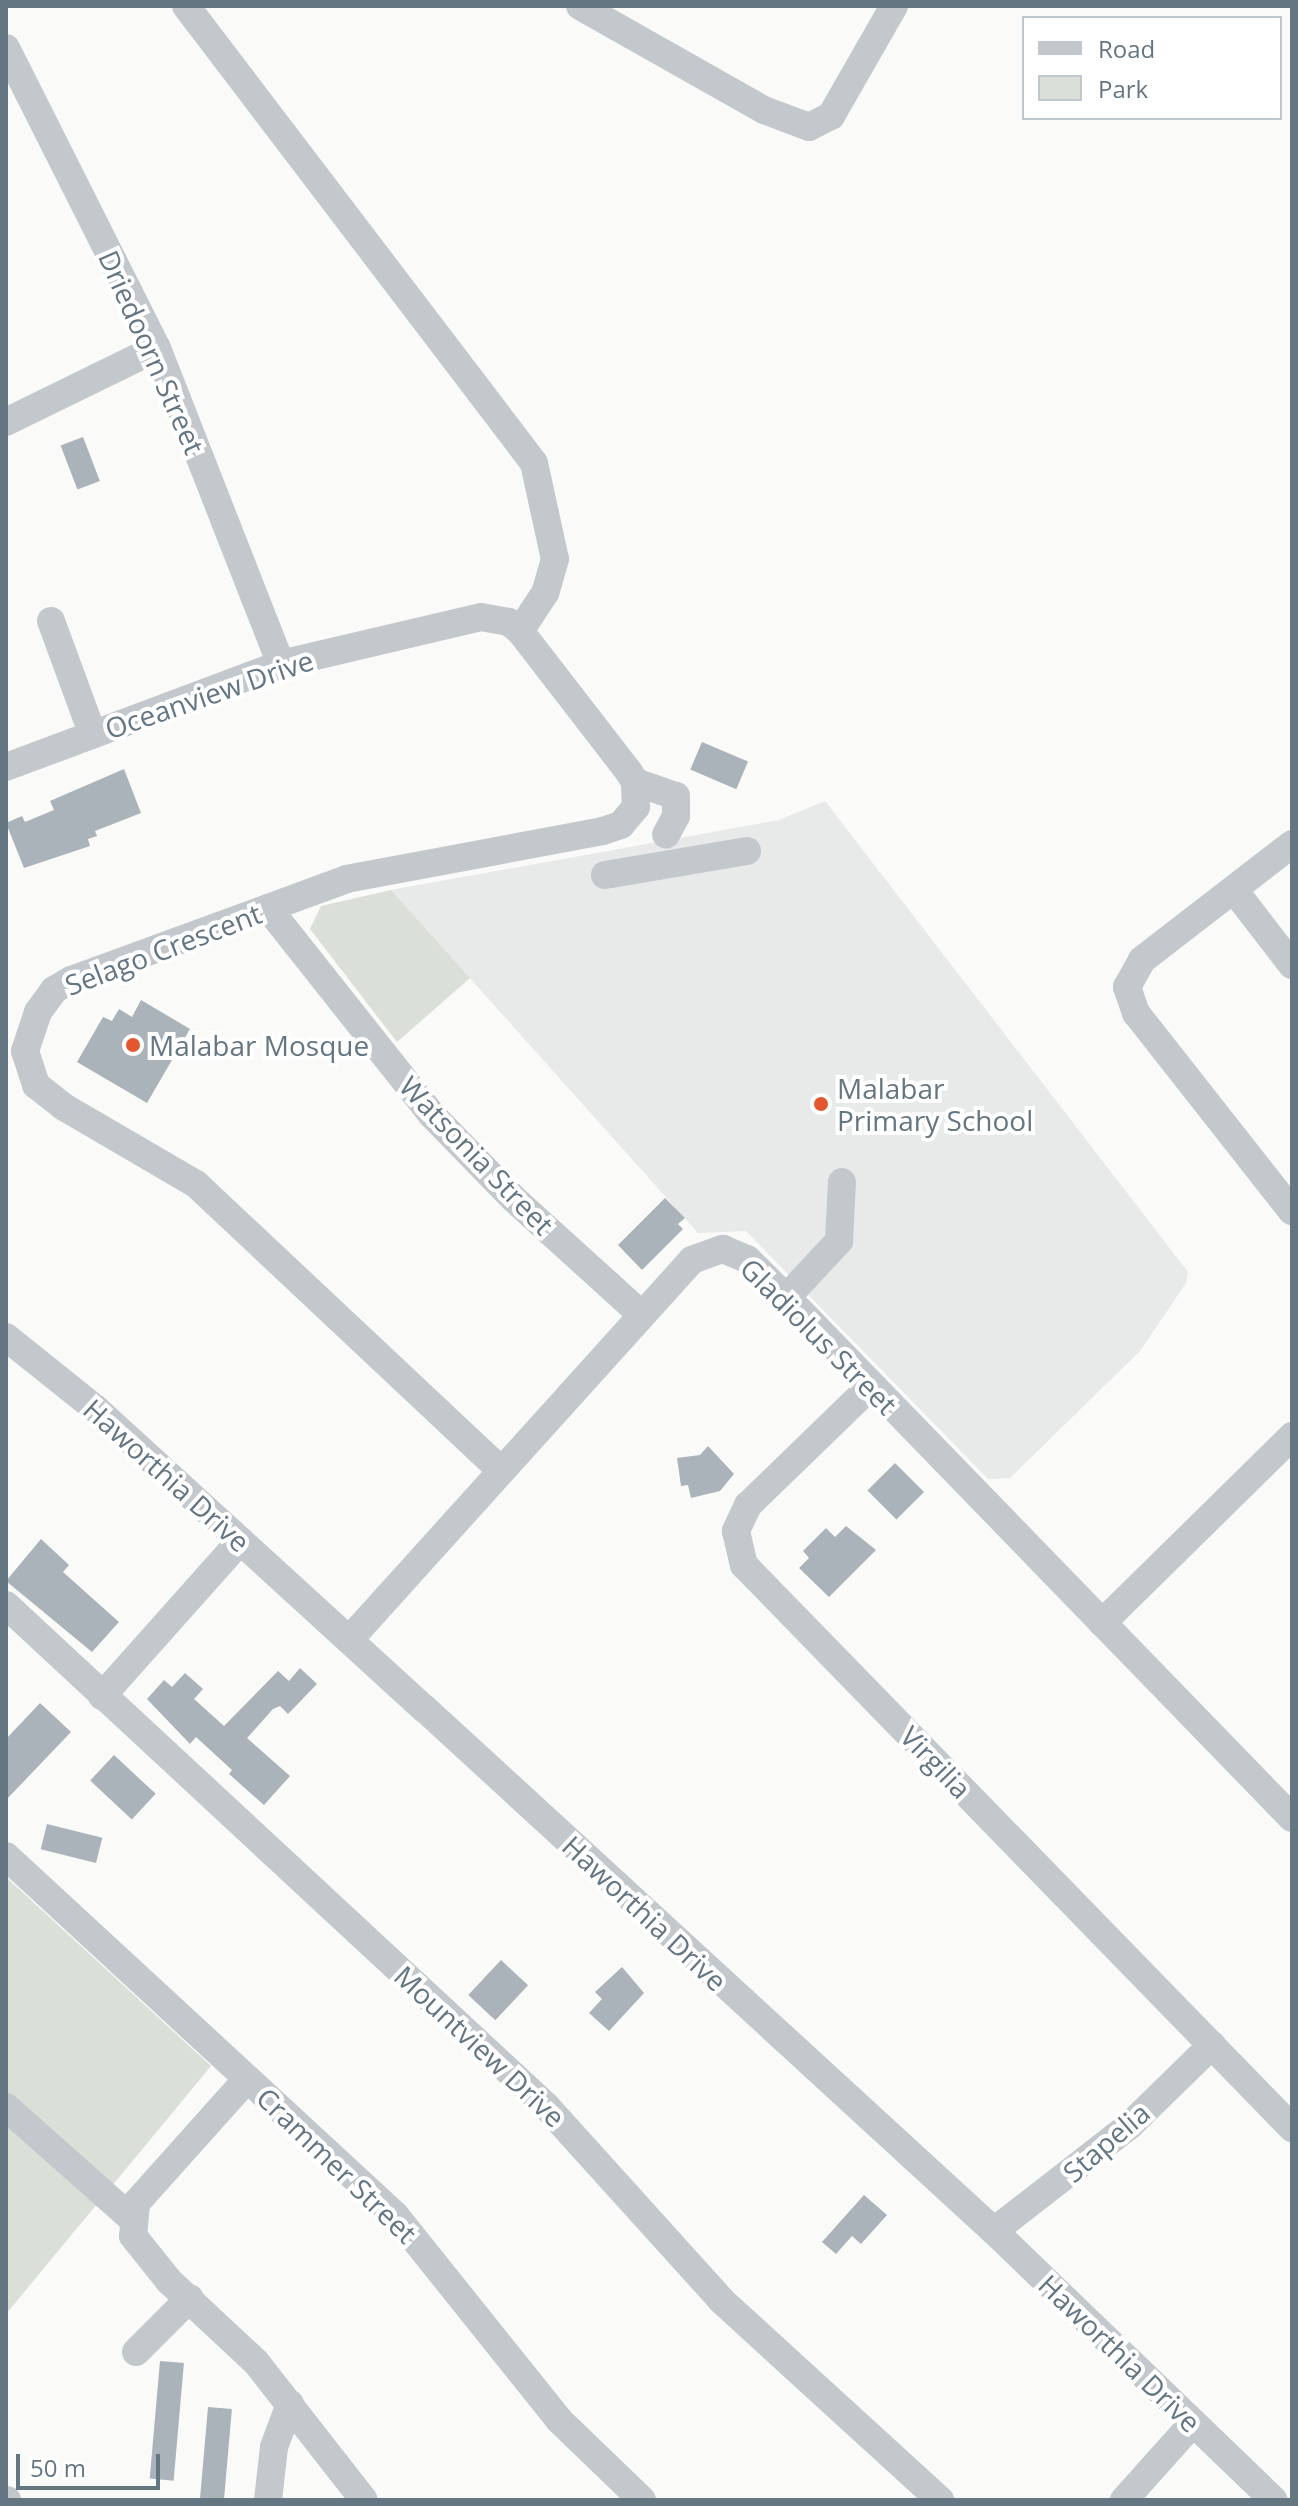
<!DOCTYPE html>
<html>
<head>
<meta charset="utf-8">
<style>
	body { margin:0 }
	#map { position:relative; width:1298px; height:2506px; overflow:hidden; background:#fafaf8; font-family:"Open Sans",sans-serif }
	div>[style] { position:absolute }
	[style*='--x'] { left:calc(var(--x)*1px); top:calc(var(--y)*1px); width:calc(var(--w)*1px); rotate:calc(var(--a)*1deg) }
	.built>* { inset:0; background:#e8e9e9 }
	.green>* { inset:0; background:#dadfd7 }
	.building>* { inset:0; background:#aab3b9; transform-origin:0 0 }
	.minor>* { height:28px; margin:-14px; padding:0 14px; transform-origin:14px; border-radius:14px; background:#c3c8cc }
	.dots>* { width:22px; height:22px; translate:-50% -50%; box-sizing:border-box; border:4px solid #fff; border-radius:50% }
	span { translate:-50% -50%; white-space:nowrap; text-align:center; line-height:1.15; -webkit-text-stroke:8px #fff; paint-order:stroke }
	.street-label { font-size:28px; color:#657683 }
	.poi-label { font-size:28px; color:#657683 }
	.left { translate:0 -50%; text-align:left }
	.frame { position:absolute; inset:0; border:8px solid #657683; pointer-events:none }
	.legend { position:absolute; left:1022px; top:16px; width:260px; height:104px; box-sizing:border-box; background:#fff; border:2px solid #c1c8cd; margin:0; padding:10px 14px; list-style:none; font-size:24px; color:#657683 }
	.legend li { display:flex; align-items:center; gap:16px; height:40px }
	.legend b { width:40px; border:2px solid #c1c8cd }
	.scale { position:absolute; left:16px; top:2454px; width:144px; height:36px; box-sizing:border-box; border:4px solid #657683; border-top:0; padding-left:10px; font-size:24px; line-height:28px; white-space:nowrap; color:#657683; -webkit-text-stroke:6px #fff; paint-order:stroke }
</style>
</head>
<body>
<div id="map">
	<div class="built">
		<div style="clip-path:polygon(825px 801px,1188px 1272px,1186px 1283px,1140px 1351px,1010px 1478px,988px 1479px,746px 1231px,698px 1233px,391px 890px,779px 820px)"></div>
	</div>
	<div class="green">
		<div style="clip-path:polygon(391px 890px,470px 978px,397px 1042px,310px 929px,321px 906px)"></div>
		<div style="clip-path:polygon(6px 1877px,211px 2066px,6px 2314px)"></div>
	</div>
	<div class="building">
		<div style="left:83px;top:437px;width:47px;height:24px;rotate:69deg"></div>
		<div style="left:702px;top:742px;width:50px;height:30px;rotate:23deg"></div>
		<div style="clip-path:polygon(124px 769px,141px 813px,95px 831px,97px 836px,88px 839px,90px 846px,24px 868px,6px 823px,22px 816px,25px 822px,54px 810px,50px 801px)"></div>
		<div style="clip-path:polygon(141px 1000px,190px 1029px,147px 1103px,77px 1062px,103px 1017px,112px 1021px,119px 1009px,132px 1017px)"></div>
		<div style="clip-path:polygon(665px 1198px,685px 1218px,678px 1224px,683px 1229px,642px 1270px,618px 1245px)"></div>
		<div style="clip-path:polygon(708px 1446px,734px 1474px,720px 1491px,691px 1498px,688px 1485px,681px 1486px,677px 1458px,700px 1455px)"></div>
		<div style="left:895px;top:1463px;width:41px;height:39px;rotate:45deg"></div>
		<div style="clip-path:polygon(846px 1526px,876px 1550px,829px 1597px,799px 1568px,809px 1558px,803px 1551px,826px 1528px,835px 1537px)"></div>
		<div style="clip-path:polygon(41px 1539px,69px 1565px,63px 1572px,119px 1622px,92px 1652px,6px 1581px)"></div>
		<div style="clip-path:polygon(300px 1668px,317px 1684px,288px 1714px,280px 1706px,273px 1709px,247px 1738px,290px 1776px,264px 1805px,229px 1774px,232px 1770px,196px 1737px,190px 1744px,147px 1699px,164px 1680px,172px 1687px,185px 1673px,203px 1689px,194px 1699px,224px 1726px,278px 1671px,289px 1681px)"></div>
		<div style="clip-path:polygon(40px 1703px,71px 1732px,6px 1800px,6px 1739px)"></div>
		<div style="left:114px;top:1755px;width:57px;height:35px;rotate:43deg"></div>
		<div style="left:47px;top:1824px;width:57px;height:26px;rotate:14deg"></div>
		<div style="left:501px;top:1960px;width:37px;height:48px;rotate:43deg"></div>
		<div style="clip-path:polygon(622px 1967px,644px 1993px,609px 2031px,589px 2013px,602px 1999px,595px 1992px)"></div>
		<div style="clip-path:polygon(864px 2195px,887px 2215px,861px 2244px,852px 2236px,836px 2254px,822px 2242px)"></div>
		<div style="left:160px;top:2361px;width:24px;height:118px;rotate:5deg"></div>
		<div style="left:208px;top:2407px;width:24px;height:93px;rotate:5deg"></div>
	</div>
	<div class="minor">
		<div style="--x:186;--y:6;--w:574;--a:52.71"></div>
		<div style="--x:534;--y:463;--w:98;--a:77.7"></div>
		<div style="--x:555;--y:559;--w:35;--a:106"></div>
		<div style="--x:545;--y:593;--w:45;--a:123.3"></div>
		<div style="--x:580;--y:6;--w:211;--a:29.5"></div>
		<div style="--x:764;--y:110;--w:48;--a:20.7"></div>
		<div style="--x:809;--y:127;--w:25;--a:-27"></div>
		<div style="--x:831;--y:116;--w:127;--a:-60.2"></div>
		<div style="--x:6;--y:48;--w:336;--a:63.3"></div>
		<div style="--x:157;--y:348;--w:339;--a:68.6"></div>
		<div style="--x:6;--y:422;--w:168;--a:-26.1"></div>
		<div style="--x:51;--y:621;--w:121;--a:69.8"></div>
		<div style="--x:6;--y:767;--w:294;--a:-20.5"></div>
		<div style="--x:281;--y:664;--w:205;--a:-13.2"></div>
		<div style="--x:481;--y:617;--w:28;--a:10"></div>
		<div style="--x:509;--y:622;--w:14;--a:39"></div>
		<div style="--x:520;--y:631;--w:178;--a:52.3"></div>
		<div style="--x:629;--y:772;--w:12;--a:59"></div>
		<div style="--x:635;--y:782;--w:25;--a:88"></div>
		<div style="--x:636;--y:807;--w:23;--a:130"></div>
		<div style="--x:621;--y:825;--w:19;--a:162"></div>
		<div style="--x:603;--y:831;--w:260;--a:169.4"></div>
		<div style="--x:347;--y:879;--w:294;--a:159.9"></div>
		<div style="--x:71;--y:980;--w:20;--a:150"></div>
		<div style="--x:54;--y:990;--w:27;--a:126"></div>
		<div style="--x:38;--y:1012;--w:41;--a:108.4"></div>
		<div style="--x:25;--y:1051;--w:36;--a:72"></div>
		<div style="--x:36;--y:1085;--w:36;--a:38"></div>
		<div style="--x:64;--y:1107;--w:153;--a:30.3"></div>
		<div style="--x:196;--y:1184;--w:417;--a:43.2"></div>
		<div style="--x:635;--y:782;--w:43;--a:18.9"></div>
		<div style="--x:676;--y:796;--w:20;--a:90"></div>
		<div style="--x:676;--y:816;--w:21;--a:118"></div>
		<div style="--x:1292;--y:844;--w:190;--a:142.3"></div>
		<div style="--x:1142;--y:960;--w:31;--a:119"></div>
		<div style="--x:1127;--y:987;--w:28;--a:71"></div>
		<div style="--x:1136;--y:1013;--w:252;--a:51.8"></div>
		<div style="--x:605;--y:875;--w:144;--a:-9.6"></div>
		<div style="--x:1234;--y:890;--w:95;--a:52.3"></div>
		<div style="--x:268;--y:908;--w:264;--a:51.6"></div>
		<div style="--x:432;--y:1115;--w:117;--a:45.7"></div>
		<div style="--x:514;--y:1199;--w:171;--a:42.2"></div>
		<div style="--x:786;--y:1298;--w:78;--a:-47.1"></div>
		<div style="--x:839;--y:1241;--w:59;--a:-87.1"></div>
		<div style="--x:6;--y:1337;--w:115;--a:38.7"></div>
		<div style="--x:96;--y:1409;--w:445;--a:42.4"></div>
		<div style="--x:425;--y:1709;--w:772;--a:42.53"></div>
		<div style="--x:994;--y:2231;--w:388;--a:43.9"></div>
		<div style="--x:871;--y:1386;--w:171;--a:135.9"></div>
		<div style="--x:748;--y:1505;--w:29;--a:115"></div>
		<div style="--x:736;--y:1531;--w:35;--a:77"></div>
		<div style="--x:744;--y:1565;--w:786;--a:45.77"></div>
		<div style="--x:6;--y:1605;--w:737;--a:42.85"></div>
		<div style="--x:546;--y:2106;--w:261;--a:47.9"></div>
		<div style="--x:721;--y:2300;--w:297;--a:42.4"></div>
		<div style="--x:1102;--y:1623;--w:267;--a:-44.5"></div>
		<div style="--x:349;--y:1640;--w:512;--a:-47.93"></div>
		<div style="--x:692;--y:1260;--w:33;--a:-20"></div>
		<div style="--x:723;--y:1249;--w:26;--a:23"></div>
		<div style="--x:747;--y:1259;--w:74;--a:44.5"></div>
		<div style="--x:800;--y:1311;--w:706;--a:45.86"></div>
		<div style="--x:102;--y:1696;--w:208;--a:-48.3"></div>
		<div style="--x:6;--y:1856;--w:529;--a:42.7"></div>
		<div style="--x:395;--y:2215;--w:263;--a:51.3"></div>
		<div style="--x:559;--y:2420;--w:115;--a:43.9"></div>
		<div style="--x:247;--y:2079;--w:166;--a:131.8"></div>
		<div style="--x:136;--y:2203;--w:33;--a:95"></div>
		<div style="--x:133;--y:2236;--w:58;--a:51.3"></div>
		<div style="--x:169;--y:2281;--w:119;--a:43"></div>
		<div style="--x:256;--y:2362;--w:175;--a:52"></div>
		<div style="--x:6;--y:2107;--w:167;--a:41.6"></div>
		<div style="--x:994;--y:2231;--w:171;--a:-37.9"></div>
		<div style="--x:1129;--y:2126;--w:116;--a:-44.3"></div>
		<div style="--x:136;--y:2352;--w:76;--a:-45"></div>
		<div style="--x:6;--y:2500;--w:1;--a:0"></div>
		<div style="--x:268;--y:2500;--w:53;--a:-83.5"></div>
		<div style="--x:274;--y:2447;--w:46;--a:-69.6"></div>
		<div style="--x:1124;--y:2500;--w:102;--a:-48.2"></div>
	</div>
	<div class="dots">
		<div style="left:133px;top:1045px;background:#e4572e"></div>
		<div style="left:821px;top:1104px;background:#e4572e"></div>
	</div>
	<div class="street-label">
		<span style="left:152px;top:352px;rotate:66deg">Driedoorn Street</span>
		<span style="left:209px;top:694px;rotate:-19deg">Oceanview Drive</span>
		<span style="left:163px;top:949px;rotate:-21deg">Selago Crescent</span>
		<span style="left:477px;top:1155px;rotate:46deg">Watsonia Street</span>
		<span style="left:819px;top:1336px;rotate:45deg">Gladiolus Street</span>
		<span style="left:167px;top:1475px;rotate:42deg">Haworthia Drive</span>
		<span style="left:936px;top:1762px;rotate:46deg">Virgilia</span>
		<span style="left:645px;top:1913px;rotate:43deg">Haworthia Drive</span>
		<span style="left:480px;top:2046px;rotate:43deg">Mountview Drive</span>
		<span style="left:1106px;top:2142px;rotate:-41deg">Stapelia</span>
		<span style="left:337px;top:2165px;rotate:44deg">Crammer Street</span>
		<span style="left:1120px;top:2353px;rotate:44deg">Haworthia Drive</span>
	</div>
	<div class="poi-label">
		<span class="left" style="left:149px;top:1045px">Malabar Mosque</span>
		<span class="left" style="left:837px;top:1104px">Malabar<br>Primary School</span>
	</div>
	<div class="frame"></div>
	<ul class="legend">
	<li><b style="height:10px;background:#c3c8cc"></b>Road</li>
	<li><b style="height:22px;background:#dadfd7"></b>Park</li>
	</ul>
	<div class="scale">50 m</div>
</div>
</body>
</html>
